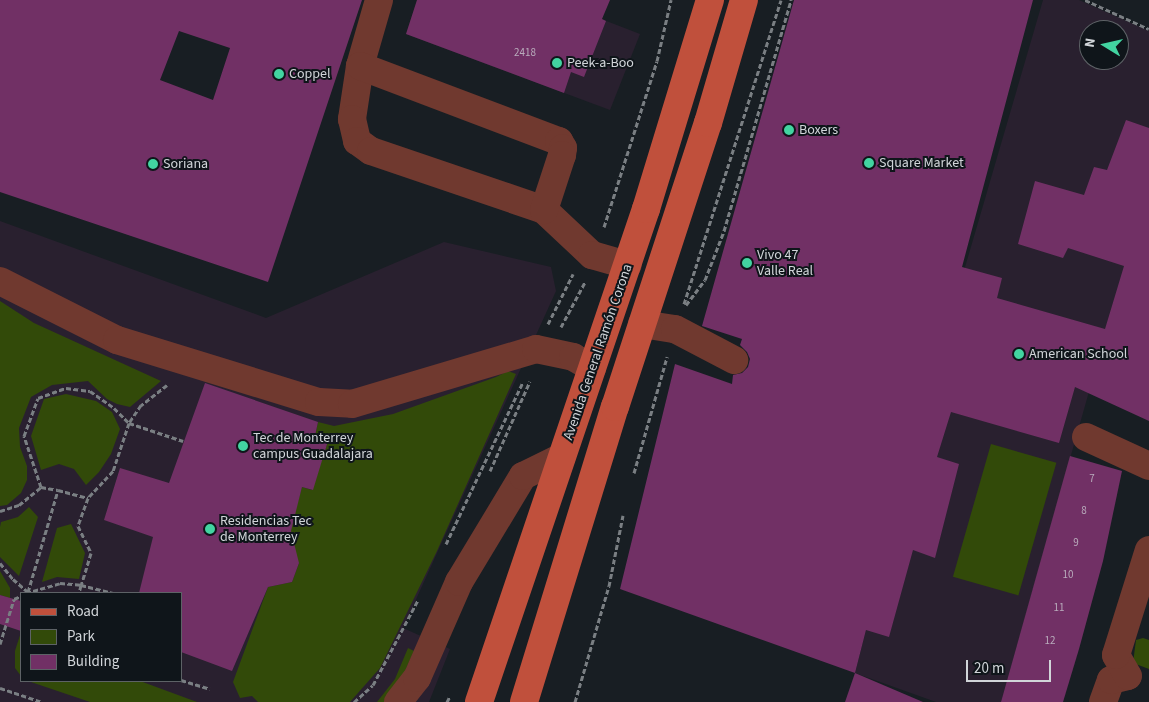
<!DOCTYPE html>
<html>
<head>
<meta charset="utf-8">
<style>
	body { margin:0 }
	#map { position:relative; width:1149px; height:702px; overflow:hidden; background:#181e23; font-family:"Source Sans 3",sans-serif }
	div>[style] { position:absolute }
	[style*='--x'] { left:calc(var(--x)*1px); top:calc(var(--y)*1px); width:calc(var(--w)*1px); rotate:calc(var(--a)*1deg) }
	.education>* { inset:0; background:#29202f }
	.green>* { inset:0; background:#324a09; transform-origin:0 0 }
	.building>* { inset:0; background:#713065 }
	.path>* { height:3px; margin-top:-1.5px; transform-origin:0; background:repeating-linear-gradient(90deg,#7a7f83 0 5px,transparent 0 7.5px) }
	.minor>* { height:28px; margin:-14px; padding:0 14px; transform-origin:14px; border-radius:14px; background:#70392f }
	.major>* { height:28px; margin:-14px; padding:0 14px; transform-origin:14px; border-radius:14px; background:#c0503c }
	.dots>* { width:14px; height:14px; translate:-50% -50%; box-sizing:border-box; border:2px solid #0f151a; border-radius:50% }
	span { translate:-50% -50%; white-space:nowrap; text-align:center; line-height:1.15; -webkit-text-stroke:4px #0f151a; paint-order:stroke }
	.number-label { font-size:11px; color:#b9acbc }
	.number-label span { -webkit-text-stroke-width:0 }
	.poi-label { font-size:14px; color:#d1d5d9 }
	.left { translate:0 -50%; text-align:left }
	.street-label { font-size:14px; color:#d1d5d9 }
	.legend { position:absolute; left:20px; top:592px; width:162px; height:90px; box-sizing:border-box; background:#0f151a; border:1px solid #5d6266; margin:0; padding:6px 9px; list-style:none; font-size:15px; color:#d1d5d9 }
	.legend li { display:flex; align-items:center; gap:10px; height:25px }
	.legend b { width:25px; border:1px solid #5d6266 }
	.north { position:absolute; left:1079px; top:20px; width:50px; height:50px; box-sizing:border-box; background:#0f151a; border:1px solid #5d6266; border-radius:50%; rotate:279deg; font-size:14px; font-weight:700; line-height:20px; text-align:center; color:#d1d5d9 }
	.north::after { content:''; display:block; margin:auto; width:18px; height:22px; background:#42d4a1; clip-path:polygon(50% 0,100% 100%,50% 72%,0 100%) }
	.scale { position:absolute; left:966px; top:660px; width:85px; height:22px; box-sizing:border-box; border:2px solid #d1d5d9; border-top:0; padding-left:6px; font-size:15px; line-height:18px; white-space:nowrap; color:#d1d5d9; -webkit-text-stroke:4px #0f151a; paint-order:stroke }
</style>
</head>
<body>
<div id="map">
	<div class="education">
		<div style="clip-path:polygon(417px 0,552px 0,640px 34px,610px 110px,406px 34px)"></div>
		<div style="clip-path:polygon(evenodd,1043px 0,1079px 0,1149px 31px,1149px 180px,1001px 702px,936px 702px,855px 673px,914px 442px,1043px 0,1089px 30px,1119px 30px,1119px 60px,1089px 60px,1089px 30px)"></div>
		<div style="clip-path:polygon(evenodd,0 221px,266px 318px,444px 242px,551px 267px,556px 291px,403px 628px,450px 649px,429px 702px,0 702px,0 221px,21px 593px,181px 593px,181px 681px,21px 681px,21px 593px)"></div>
	</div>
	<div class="green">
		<div style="clip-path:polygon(0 301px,34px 323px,161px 381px,130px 407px,117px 404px,107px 399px,88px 381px,52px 385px,31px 397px,19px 428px,20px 447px,27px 466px,27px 480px,21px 493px,7px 505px,0 506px)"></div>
		<div style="clip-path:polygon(508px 371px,516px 374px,437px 551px,380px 668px,350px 702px,258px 702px,252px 696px,240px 698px,233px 682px,268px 587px,292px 582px,299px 563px,286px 544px,302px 487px,312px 490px,328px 441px,315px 436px,318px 422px,334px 426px,393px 414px,496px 377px)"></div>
		<div style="clip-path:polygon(66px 394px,96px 401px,112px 412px,120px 429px,111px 454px,99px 472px,86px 485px,74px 469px,59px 464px,41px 470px,31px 436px,44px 399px)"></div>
		<div style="left:991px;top:444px;width:68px;height:138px;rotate:16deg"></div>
		<div style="clip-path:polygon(29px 507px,38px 517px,19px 576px,0 557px,0 527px,1px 522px,18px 517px)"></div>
		<div style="clip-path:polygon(71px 524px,85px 553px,79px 579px,57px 577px,42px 582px,57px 528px)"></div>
		<div style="clip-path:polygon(0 571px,10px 588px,10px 598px,0 595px)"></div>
		<div style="clip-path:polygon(21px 632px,21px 676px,15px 668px,15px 651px)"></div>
		<div style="clip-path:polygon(1143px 638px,1149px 640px,1149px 669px,1133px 663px,1136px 640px)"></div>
		<div style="clip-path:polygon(408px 648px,414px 651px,400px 682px,386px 702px,377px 702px,395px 679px)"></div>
		<div style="clip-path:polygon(28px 681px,140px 681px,197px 702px,90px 702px)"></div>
	</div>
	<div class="building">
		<div style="clip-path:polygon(evenodd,0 0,362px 0,268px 282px,0 192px,0 0,179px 31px,230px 48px,213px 100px,160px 80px,179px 31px)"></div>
		<div style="clip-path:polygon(417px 0,610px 0,602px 19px,606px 21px,584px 77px,571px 72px,564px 93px,406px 34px)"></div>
		<div style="clip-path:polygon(794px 0,1033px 0,962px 267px,1002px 278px,997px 298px,1105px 329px,1124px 266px,1068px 248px,1063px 258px,1018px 244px,1035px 181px,1084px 195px,1094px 167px,1107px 170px,1126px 120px,1149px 128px,1149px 421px,1075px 387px,1059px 443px,951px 412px,937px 457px,959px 464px,935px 558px,913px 550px,889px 637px,866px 630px,855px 673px,620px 589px,675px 364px,732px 384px,733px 375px,742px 373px,748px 367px,750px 359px,747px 352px,740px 345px,742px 339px,702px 326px)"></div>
		<div style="clip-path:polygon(205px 383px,318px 422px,315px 436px,328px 441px,313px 490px,302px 487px,291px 531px,299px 563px,292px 582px,268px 587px,232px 671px,181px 652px,181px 593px,139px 593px,153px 537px,104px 520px,120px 468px,169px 483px)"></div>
		<div style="clip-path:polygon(1070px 456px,1122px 471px,1103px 561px,1079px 649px,1063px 702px,1001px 702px)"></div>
		<div style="clip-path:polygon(0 595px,21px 601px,21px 631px,0 624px)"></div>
		<div style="clip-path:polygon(855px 673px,923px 702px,845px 702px)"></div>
	</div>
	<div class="path">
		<div style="--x:1085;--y:0;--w:70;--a:24.4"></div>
		<div style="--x:604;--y:227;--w:174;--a:-72.3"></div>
		<div style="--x:657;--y:61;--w:63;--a:-77.1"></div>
		<div style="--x:684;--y:304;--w:319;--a:-72.3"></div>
		<div style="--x:686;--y:305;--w:31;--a:-53"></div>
		<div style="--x:705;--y:280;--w:53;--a:-68.8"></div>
		<div style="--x:724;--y:231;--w:241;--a:-73.8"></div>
		<div style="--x:548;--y:324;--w:56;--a:-63.4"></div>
		<div style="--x:561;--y:327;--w:51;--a:-61.9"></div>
		<div style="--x:167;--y:385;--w:33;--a:142"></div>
		<div style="--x:141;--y:405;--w:22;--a:124"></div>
		<div style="--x:129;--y:423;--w:57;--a:18.4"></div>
		<div style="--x:490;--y:471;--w:98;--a:-66"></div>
		<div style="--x:634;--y:473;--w:121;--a:-74.1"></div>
		<div style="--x:41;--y:487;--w:17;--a:10"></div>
		<div style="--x:0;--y:511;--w:20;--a:-18"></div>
		<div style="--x:19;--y:505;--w:28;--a:-39"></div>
		<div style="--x:41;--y:487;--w:54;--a:-108.4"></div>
		<div style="--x:24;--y:436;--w:40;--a:-69.8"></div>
		<div style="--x:38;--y:398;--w:30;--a:-20"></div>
		<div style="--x:66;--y:388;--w:24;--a:7"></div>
		<div style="--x:90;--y:391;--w:29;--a:35"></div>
		<div style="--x:114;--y:408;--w:21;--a:45"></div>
		<div style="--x:129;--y:423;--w:51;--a:108.4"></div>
		<div style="--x:113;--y:471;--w:37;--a:133"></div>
		<div style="--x:88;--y:498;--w:30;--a:110"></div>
		<div style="--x:78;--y:526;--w:30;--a:64"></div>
		<div style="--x:91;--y:553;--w:34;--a:107"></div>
		<div style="--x:81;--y:585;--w:34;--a:14"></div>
		<div style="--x:446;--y:544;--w:179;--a:-64.6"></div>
		<div style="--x:0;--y:563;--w:21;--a:51"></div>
		<div style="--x:13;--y:579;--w:20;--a:41"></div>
		<div style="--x:28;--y:592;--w:106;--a:-73.6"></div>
		<div style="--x:58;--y:490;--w:31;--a:15"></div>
		<div style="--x:26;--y:593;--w:35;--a:-16"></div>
		<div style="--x:60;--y:583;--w:21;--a:5"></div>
		<div style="--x:81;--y:585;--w:8;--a:104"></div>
		<div style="--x:0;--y:644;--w:47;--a:-72.7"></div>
		<div style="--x:14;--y:599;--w:8;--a:-23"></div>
		<div style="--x:181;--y:680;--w:30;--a:17"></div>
		<div style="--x:0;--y:688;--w:44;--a:18.4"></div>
		<div style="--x:354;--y:702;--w:25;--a:-42"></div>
		<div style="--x:373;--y:685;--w:96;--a:-62.1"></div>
		<div style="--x:447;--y:702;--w:7;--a:-63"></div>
		<div style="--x:575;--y:702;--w:121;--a:-73.7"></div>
		<div style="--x:609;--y:586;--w:72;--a:-78.8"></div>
	</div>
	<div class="minor">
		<div style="--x:379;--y:0;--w:69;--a:106.1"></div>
		<div style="--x:360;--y:66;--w:54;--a:98.6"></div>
		<div style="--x:352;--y:119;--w:23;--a:77"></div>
		<div style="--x:357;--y:141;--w:17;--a:36"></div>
		<div style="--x:371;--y:151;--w:183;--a:18.8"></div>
		<div style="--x:544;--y:210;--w:66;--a:43.2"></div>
		<div style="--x:592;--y:255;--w:37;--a:16"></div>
		<div style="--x:360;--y:66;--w:213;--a:20.7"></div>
		<div style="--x:559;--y:141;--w:8;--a:60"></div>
		<div style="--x:563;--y:148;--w:7;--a:98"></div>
		<div style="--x:562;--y:155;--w:58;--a:108.1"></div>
		<div style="--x:0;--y:281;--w:131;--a:26.8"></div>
		<div style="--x:117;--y:340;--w:211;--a:17.1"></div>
		<div style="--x:319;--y:402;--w:33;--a:3"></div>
		<div style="--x:352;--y:404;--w:192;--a:-16.6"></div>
		<div style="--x:536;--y:349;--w:38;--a:12"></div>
		<div style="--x:573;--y:357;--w:22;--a:30"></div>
		<div style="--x:642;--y:324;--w:33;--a:9"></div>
		<div style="--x:675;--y:329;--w:67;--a:27.7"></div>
		<div style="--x:1086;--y:437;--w:69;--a:24.7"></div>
		<div style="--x:398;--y:702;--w:31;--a:-52"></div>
		<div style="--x:417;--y:678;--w:105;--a:-66.4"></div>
		<div style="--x:459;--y:582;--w:124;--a:-58.9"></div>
		<div style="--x:523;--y:476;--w:43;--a:-26"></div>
		<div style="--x:1103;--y:702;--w:23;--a:-70"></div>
		<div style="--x:1111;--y:680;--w:17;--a:-13"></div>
		<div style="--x:1128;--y:676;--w:24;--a:-120"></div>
		<div style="--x:1116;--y:655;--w:110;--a:-72.6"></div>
	</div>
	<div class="major">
		<div style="--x:479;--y:702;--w:521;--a:-71.29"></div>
		<div style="--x:646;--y:209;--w:219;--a:-73"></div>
		<div style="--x:524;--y:702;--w:309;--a:-72.9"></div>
		<div style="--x:615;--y:407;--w:299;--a:-71.9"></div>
		<div style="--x:708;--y:123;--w:128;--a:-73.7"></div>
	</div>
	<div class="dots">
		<div style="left:557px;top:63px;background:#42d4a1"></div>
		<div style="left:279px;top:74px;background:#42d4a1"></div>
		<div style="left:789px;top:130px;background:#42d4a1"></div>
		<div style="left:869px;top:163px;background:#42d4a1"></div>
		<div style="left:153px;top:164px;background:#42d4a1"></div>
		<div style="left:747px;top:263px;background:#42d4a1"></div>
		<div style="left:1019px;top:354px;background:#42d4a1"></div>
		<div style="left:243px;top:446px;background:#42d4a1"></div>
		<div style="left:210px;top:529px;background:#42d4a1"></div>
	</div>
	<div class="number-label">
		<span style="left:525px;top:53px">2418</span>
		<span style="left:1092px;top:479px">7</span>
		<span style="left:1084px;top:511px">8</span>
		<span style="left:1076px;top:543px">9</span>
		<span style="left:1068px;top:575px">10</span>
		<span style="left:1059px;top:608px">11</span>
		<span style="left:1050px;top:641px">12</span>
	</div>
	<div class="poi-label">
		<span class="left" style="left:567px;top:63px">Peek-a-Boo</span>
		<span class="left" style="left:289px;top:74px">Coppel</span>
		<span class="left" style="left:799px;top:130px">Boxers</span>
		<span class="left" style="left:879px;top:163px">Square Market</span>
		<span class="left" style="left:163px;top:164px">Soriana</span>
		<span class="left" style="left:757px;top:263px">Vivo 47<br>Valle Real</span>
		<span class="left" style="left:1029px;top:354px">American School</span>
		<span class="left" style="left:253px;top:446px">Tec de Monterrey<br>campus Guadalajara</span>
		<span class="left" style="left:220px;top:529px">Residencias Tec<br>de Monterrey</span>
	</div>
	<div class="street-label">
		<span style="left:598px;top:352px;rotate:-71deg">Avenida General Ramón Corona</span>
	</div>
	<ul class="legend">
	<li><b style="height:6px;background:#c0503c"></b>Road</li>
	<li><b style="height:14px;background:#324a09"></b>Park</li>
	<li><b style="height:14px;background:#713065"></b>Building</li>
	</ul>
	<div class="north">N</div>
	<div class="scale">20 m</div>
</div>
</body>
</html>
